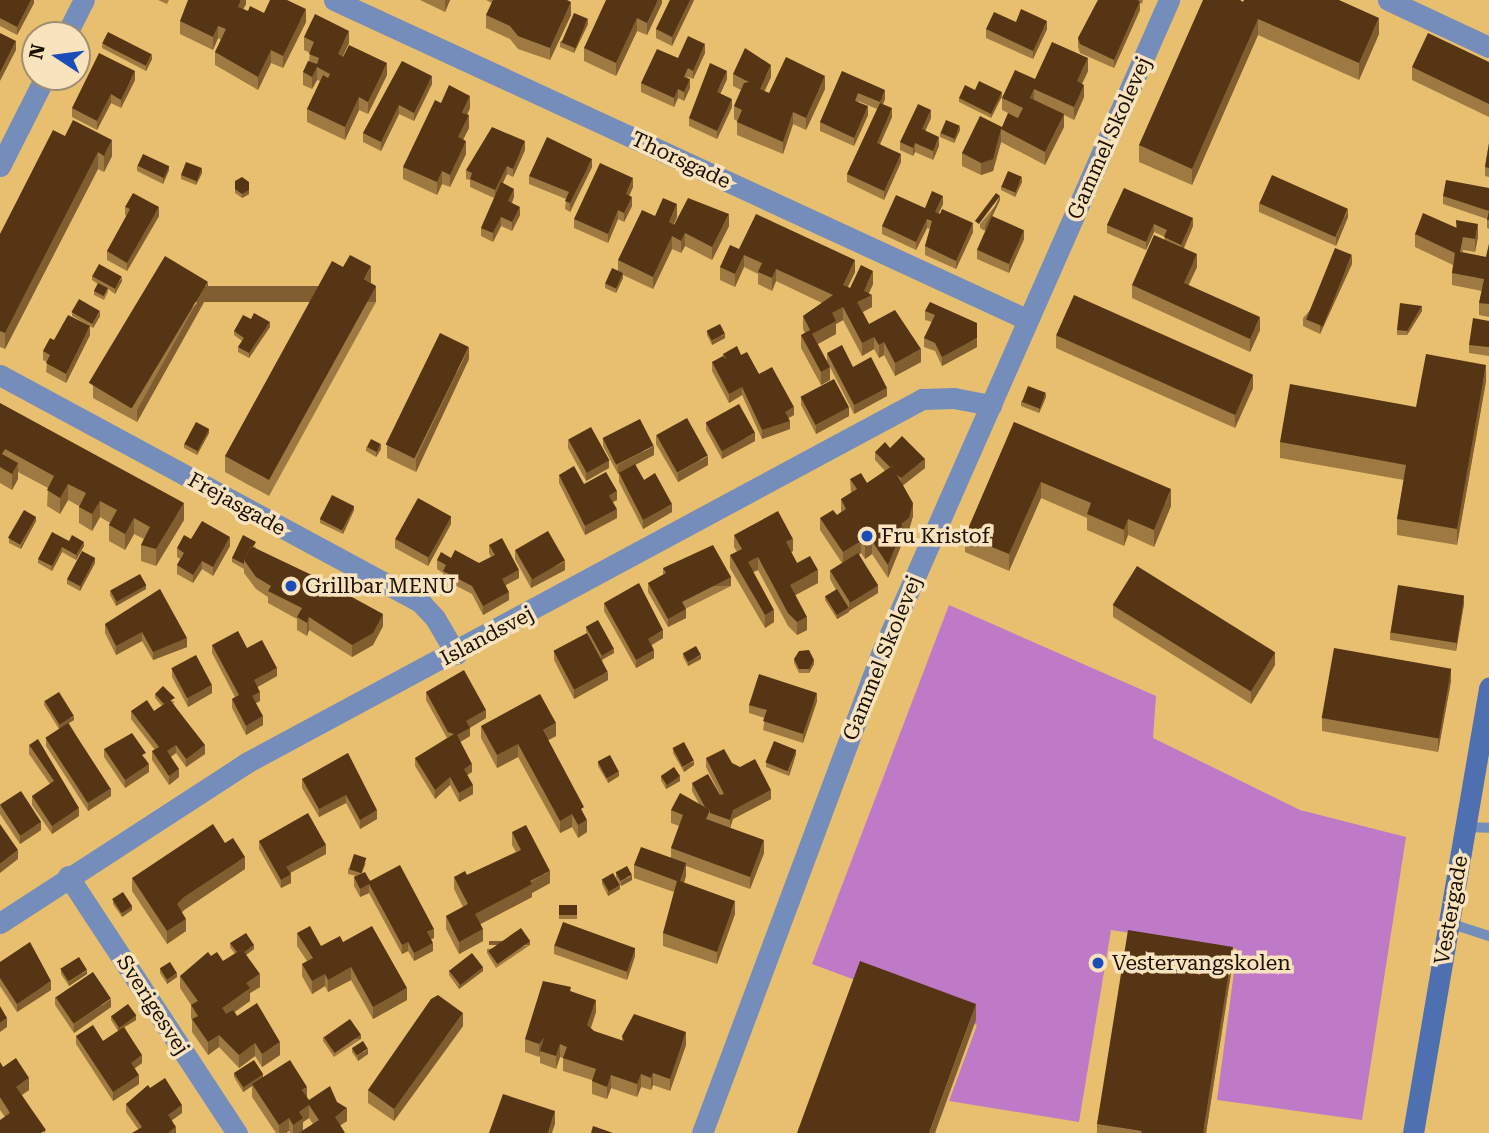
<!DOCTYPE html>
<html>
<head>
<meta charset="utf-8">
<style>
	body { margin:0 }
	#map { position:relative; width:1489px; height:1133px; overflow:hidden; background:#e8bf6f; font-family:"Roboto Serif",serif }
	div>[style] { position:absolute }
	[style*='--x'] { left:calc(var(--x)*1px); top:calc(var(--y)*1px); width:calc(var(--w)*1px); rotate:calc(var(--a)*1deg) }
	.green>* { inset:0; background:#be7ac7 }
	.lane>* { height:10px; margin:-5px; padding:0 5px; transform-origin:5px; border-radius:5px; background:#758dba }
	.street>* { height:21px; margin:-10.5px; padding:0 10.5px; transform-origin:10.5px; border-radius:10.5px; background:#758dba }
	.secondary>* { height:21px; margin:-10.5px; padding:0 10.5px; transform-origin:10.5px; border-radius:10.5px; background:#4e70b1 }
	.wall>* { inset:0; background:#9e7a42; transform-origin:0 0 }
	.shaded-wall>* { inset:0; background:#815e2f; transform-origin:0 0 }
	.building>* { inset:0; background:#553514; transform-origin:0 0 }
	.dots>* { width:19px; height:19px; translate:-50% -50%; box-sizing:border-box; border:4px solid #f8e3bd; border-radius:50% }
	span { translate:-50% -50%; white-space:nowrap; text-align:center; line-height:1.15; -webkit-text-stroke:7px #f8e3bd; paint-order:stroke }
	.street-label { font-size:21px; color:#1a0f00 }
	.poi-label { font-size:21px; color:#1a0f00 }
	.left { translate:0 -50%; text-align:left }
	.north { position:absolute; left:21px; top:21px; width:70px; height:70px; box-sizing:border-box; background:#f8e3bd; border:2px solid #9f8e71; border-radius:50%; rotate:283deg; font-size:19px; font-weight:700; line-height:28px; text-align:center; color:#1a0f00 }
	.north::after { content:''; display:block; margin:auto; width:24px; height:32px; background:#1b4dba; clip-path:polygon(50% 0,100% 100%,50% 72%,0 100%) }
</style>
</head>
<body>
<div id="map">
	<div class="green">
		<div style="clip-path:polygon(949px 605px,1156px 696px,1153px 738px,1300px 810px,1406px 837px,1362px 1120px,1217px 1100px,1237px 949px,1111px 930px,1079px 1122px,949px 1101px,977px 1025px,812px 964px)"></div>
	</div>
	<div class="lane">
		<div style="--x:1465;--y:827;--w:24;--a:2"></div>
		<div style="--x:1449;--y:923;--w:42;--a:18"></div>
	</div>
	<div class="street">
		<div style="--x:334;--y:0;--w:764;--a:24.75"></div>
		<div style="--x:1388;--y:0;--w:111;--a:25"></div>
		<div style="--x:66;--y:35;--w:39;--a:-63"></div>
		<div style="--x:0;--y:166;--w:100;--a:-63.2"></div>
		<div style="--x:0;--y:375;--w:479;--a:28.4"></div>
		<div style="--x:421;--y:603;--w:21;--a:47"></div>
		<div style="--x:435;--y:618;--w:42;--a:59.7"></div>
		<div style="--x:68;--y:876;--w:308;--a:56.7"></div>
		<div style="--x:0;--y:923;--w:293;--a:-33"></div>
		<div style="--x:246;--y:763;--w:768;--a:-28.3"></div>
		<div style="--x:922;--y:399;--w:32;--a:-2"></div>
		<div style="--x:954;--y:398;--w:38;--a:11"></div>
		<div style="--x:702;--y:1133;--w:511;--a:-69.51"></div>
		<div style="--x:881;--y:654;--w:715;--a:-66.23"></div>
	</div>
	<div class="secondary">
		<div style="--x:1413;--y:1133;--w:452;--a:-80.3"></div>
	</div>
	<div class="wall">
		<div style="clip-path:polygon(0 0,34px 0,34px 3px,17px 35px,0 26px)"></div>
		<div style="clip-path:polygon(158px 0,169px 0,167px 4px)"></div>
		<div style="clip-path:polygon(246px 0,246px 4px,243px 9px,248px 11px,264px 13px,306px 22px,283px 68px,271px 63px,258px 90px,215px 65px,215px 52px,221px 40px,218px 38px,213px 50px,180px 34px,180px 21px)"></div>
		<div style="clip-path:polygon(420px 0,450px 0,445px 12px)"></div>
		<div style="clip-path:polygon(486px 0,567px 0,571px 15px,550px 60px,518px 49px,510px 39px,486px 28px,486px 15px,492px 3px)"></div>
		<div style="clip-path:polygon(662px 0,662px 3px,647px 35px,637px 31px,616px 76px,584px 61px,584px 48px)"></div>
		<div style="clip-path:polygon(670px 0,694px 0,672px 46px,656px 38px,656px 29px)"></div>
		<div style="clip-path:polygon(1098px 0,1143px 0,1142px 4px,1140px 3px,1140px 10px,1114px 68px,1080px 53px,1078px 47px,1078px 38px)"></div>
		<div style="clip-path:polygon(1243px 2px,1379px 34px,1359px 80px,1258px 35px,1192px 185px,1139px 162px,1139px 145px)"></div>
		<div style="clip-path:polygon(1016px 22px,1047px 29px,1033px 59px,986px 38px,986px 29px)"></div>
		<div style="clip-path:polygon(588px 24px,574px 53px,560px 47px,560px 42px)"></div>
		<div style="clip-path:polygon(304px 37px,349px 43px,342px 56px,387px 75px,368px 114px,359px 110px,345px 140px,307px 122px,307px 109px,320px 81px,317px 80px,312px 89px,303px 85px,303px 72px,309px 61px,310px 53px,304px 50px)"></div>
		<div style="clip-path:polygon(102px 44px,152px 59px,146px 71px,102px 48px)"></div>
		<div style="clip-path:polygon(705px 53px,693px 79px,688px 77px,687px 78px,690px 88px,684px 101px,678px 98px,674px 107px,641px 92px,641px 83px,678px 58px)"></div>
		<div style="clip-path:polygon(402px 61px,432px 84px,414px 121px,399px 114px,381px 151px,363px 142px,363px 133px)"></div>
		<div style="clip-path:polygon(1489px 62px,1489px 117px,1412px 80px,1412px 67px)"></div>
		<div style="clip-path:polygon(842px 71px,885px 99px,883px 104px,892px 117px,880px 144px,901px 162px,884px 200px,847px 182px,847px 174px,877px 109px,858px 101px,868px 115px,854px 146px,820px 131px,820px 122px)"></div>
		<div style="clip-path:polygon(1088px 71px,1082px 84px,1084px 97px,1074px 120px,1064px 115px,1064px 127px,1045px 165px,1001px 142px,993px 171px,981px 175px,962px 166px,962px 153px,1002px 127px,1018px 118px,1002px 110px,1002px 98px,1035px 79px)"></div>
		<div style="clip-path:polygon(733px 74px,771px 77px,764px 91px,769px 93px,825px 89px,806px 130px,793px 124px,783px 154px,737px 135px,737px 121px,734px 119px,734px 106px,741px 90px,733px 86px)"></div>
		<div style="clip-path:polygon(727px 79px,720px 94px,732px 107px,717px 139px,689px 126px,689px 118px)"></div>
		<div style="clip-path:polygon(135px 80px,121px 108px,111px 103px,97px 130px,72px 117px,72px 108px)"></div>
		<div style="clip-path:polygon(975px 90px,1002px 96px,991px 118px,959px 102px,959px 98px)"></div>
		<div style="clip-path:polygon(470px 108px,467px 115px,469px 128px,463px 139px,466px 154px,450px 187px,442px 184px,437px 195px,403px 179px,403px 167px)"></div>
		<div style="clip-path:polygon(931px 118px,925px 131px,939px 146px,933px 160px,915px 152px,913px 156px,900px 150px,900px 142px)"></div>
		<div style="clip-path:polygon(960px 130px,954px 143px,940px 137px,940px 133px)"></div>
		<div style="clip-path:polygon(65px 136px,112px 156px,104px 172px,98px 169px,5px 349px,0 347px,0 234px)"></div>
		<div style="clip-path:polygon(1489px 143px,1489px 177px,1485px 176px,1485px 167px)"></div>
		<div style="clip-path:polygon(525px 150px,513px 177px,507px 174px,503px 183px,514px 197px,512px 203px,520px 215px,512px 231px,501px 226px,493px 242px,481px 236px,481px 228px,494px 198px,470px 187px,470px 180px,466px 179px,466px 170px)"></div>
		<div style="clip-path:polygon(137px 166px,169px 170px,163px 184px,137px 171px)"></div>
		<div style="clip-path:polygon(592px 167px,570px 212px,565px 209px,566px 199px,529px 184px,529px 176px)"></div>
		<div style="clip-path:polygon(202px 173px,196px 185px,181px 179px,181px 175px)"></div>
		<div style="clip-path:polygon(235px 181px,249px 186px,249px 194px,242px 198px,235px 193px)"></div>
		<div style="clip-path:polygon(1022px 182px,1015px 197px,1001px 190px,1001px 186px)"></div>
		<div style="clip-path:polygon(633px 187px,629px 196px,632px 206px,624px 222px,618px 219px,608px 243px,574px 228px,574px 219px)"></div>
		<div style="clip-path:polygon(1124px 188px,1193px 226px,1184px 248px,1197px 267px,1188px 285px,1260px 330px,1250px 352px,1132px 298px,1132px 285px,1164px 240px,1165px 237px,1154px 232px,1146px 250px,1107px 233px,1107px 225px)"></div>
		<div style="clip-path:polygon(1489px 188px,1489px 229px,1487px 228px,1487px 219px,1443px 204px,1443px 196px)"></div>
		<div style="clip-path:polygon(1000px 200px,985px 231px,980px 228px,980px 224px)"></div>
		<div style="clip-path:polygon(1259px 203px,1348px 217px,1336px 246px,1259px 212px)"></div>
		<div style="clip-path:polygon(943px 204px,939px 213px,973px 232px,956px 269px,925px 255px,925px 246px,930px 229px,927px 228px,916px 250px,882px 234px,882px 226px,925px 208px)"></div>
		<div style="clip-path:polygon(125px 207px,159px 216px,127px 271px,107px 260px,107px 251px,127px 216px,125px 215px)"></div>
		<div style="clip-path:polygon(655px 216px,677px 217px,674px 224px,729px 226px,712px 260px,685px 246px,681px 253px,672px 249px,653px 289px,623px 275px,623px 278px,616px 293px,605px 288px,605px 284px,618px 271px,618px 260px)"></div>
		<div style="clip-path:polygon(1456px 220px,1478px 237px,1475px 252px,1463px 250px,1463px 252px,1486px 257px,1489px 244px,1489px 317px,1479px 315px,1479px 303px,1482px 291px,1452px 285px,1452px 273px,1453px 265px,1415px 247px,1415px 234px,1456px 228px)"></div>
		<div style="clip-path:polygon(1024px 239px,1009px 273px,977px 259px,977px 250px)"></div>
		<div style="clip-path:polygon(739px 249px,855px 272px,848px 287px,850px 288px,873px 284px,869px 293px,872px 307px,863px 312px,869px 324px,921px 362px,895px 376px,884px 355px,879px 358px,874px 349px,862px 356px,843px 320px,836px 324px,836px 334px,818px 344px,827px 361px,827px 353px,853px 367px,887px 396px,854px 414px,830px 367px,830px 380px,821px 385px,801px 348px,801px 335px,805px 333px,803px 329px,803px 316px,822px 303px,776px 281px,772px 291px,758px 284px,758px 274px,744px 267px,735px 287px,720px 280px,720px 267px)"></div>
		<div style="clip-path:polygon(1352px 264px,1320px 334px,1303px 326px,1303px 318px)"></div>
		<div style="clip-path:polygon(92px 276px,122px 281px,115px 294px,108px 289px,108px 292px,104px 300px,94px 295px,94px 291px,98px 284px,92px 280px)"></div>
		<div style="clip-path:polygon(371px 283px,376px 302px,269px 496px,225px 472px,225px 456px)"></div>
		<div style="clip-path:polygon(208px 295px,137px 422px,93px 398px,93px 385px)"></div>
		<div style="clip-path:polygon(930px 302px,977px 347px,942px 366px,935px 351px,924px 347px,924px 338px,932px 322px,925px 320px,925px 311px)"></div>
		<div style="clip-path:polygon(1422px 311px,1407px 335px,1397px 335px,1397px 330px)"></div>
		<div style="clip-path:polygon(72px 312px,100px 316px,93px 328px,72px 316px)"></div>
		<div style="clip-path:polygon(1489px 321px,1489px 356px,1469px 353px,1469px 345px)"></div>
		<div style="clip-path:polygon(270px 327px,249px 358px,238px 352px,238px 347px,242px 341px,234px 335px,234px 331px)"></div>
		<div style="clip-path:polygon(707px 331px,725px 338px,712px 345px,707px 335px)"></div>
		<div style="clip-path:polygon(90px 335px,66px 383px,46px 372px,47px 362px,43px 360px,43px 351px,54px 340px)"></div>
		<div style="clip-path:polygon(1056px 335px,1253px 388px,1235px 428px,1056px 348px)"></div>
		<div style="clip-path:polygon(723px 354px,741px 355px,759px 374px,794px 415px,788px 418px,790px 429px,762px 439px,742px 395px,729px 403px,712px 371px,712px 362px,723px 357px)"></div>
		<div style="clip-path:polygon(469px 359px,416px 472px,387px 458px,387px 445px)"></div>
		<div style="clip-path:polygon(1486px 381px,1457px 545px,1397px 535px,1397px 519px,1404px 480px,1280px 458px,1280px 442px,1416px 407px)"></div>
		<div style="clip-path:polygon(801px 397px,849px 416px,816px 434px,801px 405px)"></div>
		<div style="clip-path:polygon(1046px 397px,1039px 413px,1021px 406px,1021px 401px)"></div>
		<div style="clip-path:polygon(0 403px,184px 520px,156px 566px,141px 561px,141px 545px,144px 539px,134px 534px,125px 550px,109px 541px,109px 525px,110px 523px,100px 517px,92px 531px,79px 523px,79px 506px,68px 500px,60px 514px,47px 506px,48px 488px,18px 472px,18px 479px,12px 490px,0 483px)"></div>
		<div style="clip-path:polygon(706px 422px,755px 441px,722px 459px,706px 430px)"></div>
		<div style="clip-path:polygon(1014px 422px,1171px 506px,1154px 547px,1128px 535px,1124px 546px,1087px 530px,1087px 518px,1041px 498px,1009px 571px,965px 552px,965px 536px)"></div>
		<div style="clip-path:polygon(209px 433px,197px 455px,184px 448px,184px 444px)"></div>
		<div style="clip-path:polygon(656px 435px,708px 465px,678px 482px,656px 444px)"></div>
		<div style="clip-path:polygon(603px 438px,654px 455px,635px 465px,644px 480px,672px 512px,643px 529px,619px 482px,619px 473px,618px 474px,603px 446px)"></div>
		<div style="clip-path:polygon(568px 440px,609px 468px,586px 481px,568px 448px)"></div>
		<div style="clip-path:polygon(366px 447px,381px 449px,376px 457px,366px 451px)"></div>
		<div style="clip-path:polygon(890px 448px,925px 468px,903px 485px,913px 516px,909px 530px,903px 535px,903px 541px,888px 578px,872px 554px,865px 559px,861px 553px,859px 555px,878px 593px,849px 610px,849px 612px,837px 619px,825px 600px,825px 596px,836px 590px,830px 579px,830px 571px,842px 563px,820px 530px,820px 518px,837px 515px,841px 512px,841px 499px,851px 493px,850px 479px,867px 483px,885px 471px,875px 460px,875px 452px)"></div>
		<div style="clip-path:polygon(559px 475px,584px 484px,617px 500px,613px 502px,617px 518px,585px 535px,559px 483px)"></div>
		<div style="clip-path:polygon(354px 510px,343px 534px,320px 523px,320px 519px)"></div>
		<div style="clip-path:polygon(36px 521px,21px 549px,9px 543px,9px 538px)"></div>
		<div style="clip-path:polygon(451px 524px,428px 566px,395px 548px,395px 539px)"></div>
		<div style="clip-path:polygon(734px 535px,793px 551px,791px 552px,797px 563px,818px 583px,795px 595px,807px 630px,797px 635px,788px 626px,758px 570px,753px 572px,774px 622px,765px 628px,730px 568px,730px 555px,737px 552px,734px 547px)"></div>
		<div style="clip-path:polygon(191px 539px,230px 546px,213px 576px,202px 569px,193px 583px,177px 574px,177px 565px,180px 559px,177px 557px,177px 548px)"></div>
		<div style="clip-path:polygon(69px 541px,84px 546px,76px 560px,62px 552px,52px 571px,38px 563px,38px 559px)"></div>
		<div style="clip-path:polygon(489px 545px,519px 578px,506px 585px,509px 600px,483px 615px,472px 594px,443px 579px,443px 573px,437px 569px,437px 560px,451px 558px,479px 563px,491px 557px,489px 553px)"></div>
		<div style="clip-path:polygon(256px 546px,255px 548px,318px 584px,383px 626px,373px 645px,352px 657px,309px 630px,307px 636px,297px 630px,297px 619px,268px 603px,268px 597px,256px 589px,244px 573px,244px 569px,232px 562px,232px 558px)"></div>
		<div style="clip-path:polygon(515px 550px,565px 570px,531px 588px,515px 559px)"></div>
		<div style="clip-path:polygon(95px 563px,80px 591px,67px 584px,67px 579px)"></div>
		<div style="clip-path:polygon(663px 568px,731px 586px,685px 609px,686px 618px,668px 627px,648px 592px,648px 583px,663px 575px)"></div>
		<div style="clip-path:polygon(146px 589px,116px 606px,110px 595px,110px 591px)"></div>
		<div style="clip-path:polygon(160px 589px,187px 647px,153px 660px,142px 641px,116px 655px,105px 633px,105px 624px)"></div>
		<div style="clip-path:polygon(604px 603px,663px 638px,652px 645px,654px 658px,636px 668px,604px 611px)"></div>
		<div style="clip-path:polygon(1464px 604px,1456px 651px,1390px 640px,1390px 632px)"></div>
		<div style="clip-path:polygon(1113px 605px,1275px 665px,1251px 704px,1113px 617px)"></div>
		<div style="clip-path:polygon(586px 627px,614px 653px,602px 660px,608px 680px,574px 699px,554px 660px,554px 652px,590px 639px,586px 631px)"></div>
		<div style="clip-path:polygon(212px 645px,247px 648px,277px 676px,257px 687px,260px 701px,256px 703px,263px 725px,246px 735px,232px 708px,232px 699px,235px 697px,212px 653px)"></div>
		<div style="clip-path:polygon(683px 653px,701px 659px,688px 666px,683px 657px)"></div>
		<div style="clip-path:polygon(794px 659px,814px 664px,809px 673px,799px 673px,794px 663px)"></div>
		<div style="clip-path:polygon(172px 669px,212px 693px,188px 707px,172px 677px)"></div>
		<div style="clip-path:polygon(1451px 681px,1438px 752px,1322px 731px,1322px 718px)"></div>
		<div style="clip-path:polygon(426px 692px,486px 718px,470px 728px,470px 736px,460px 742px,472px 772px,467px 775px,473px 794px,459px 802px,450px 785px,435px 799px,415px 766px,415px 758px,447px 738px,426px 700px)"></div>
		<div style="clip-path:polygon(155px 694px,175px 702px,173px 703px,205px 754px,186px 767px,176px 753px,171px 757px,179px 777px,169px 785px,152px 760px,152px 751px,155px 750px,131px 719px,131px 711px,154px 711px,162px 706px,155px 698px)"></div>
		<div style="clip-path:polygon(44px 701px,74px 720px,69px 723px,111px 796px,88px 811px,46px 746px,46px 738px,59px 729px,44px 705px)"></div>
		<div style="clip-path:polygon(817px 701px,803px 743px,763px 730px,765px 718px,749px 713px,749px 705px)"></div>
		<div style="clip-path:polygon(481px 726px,556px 736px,548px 740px,584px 815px,587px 832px,578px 838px,572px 827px,560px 833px,518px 757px,497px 768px,481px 738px)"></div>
		<div style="clip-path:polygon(29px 745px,79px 816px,52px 834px,32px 805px,32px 796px,50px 784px,29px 754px)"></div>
		<div style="clip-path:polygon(104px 749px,146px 759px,149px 772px,125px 788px,104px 757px)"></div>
		<div style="clip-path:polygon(673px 749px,694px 765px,684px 772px,673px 753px)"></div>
		<div style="clip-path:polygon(348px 753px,377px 819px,360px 829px,346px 803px,319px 817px,302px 788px,302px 779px)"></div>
		<div style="clip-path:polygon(796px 754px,789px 776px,766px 767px,766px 763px)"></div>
		<div style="clip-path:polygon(706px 758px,732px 763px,771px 799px,733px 819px,730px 828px,764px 853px,750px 889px,686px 866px,686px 876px,684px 883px,735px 914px,717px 964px,663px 946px,663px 933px,674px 892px,634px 878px,634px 865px,671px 858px,671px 848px,679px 826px,671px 823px,671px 810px,699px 804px,692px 791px,692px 783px,720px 795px,706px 767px)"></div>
		<div style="clip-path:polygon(598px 762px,619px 776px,608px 783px,598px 766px)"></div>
		<div style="clip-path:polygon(661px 776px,680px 781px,666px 789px,661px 780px)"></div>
		<div style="clip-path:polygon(0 805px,41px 830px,20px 844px,0 814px)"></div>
		<div style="clip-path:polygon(512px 832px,550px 883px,532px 893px,532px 897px,480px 924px,483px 941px,459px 954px,446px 929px,446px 916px,463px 907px,454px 889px,454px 877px,467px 875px,516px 852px,512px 845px)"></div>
		<div style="clip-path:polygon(259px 841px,326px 854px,290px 873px,291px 883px,281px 888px,259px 849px)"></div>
		<div style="clip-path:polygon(225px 843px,245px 869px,184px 910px,182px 912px,186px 931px,167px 944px,132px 891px,132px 878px)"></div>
		<div style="clip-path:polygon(366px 863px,362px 873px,434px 938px,431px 939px,433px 951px,414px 961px,408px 951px,402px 954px,369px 893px,360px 897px,354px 886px,354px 877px,356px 876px,348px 874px,348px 869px)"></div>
		<div style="clip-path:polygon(616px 873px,632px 880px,621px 886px,616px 877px)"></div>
		<div style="clip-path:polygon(602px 879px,620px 889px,608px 896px,602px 884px)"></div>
		<div style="clip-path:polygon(113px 900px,132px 910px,122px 917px,113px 904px)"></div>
		<div style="left:577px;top:905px;width:14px;height:18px;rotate:90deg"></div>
		<div style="clip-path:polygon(297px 933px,321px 946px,343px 942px,407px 1000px,373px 1019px,351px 980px,328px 992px,325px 986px,312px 994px,302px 976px,302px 964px,307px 961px,297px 946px)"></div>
		<div style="clip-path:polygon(230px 943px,254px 949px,246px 955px,260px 987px,250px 993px,250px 1001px,235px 1012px,237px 1016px,280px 1055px,262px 1067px,255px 1056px,239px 1068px,219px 1047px,208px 1055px,192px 1032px,192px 1020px,191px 1018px,191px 1005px,180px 988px,180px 976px,211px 956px,223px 961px,235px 954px,230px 947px)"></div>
		<div style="clip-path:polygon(530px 945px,496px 968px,487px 953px,487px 949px)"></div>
		<div style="clip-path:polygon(554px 945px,635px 956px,627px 980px,554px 954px)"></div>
		<div style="clip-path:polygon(1233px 960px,1206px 1133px,1097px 1133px,1097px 1124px)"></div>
		<div style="clip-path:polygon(0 962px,51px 990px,17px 1012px,0 986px)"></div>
		<div style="clip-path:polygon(160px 969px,177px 977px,167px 984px,160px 973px)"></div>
		<div style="clip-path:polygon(61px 970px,87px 974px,69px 986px,61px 974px)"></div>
		<div style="clip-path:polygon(449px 970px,483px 971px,459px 989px,449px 975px)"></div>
		<div style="clip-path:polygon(571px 991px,596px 1012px,591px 1028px,594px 1031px,622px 1041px,622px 1036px,686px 1045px,670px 1091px,653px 1085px,651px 1090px,641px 1087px,637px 1097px,611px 1088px,607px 1099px,592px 1094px,592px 1080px,563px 1071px,563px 1058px,560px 1057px,556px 1069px,540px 1063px,540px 1056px,539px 1057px,525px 1052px,525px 1039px)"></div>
		<div style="clip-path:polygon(55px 997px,111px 1007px,74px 1033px,55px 1005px)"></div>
		<div style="clip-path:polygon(111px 1016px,136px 1020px,124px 1027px,142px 1063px,135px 1068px,139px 1084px,113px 1101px,76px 1044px,76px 1036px,103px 1041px,118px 1031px,111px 1020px)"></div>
		<div style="clip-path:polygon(463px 1026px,394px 1121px,368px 1103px,368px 1090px)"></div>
		<div style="clip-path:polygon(323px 1037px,361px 1039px,334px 1057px,323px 1041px)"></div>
		<div style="clip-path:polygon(352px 1048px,368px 1054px,358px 1061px,352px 1052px)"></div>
		<div style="clip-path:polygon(0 1062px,3px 1067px,29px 1090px,22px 1095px,46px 1133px,5px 1117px,0 1110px)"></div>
		<div style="clip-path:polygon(evenodd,234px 1073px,263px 1077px,307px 1098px,309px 1100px,337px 1102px,347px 1121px,340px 1125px,345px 1133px,290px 1133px,289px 1131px,286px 1133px,276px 1133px,252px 1097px,252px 1086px,243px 1092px,234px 1077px,234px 1073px,309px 1118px,313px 1124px,303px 1130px,303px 1122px,309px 1118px)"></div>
		<div style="clip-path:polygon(150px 1088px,182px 1113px,172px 1120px,176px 1133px,138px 1129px,126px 1112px,126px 1104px)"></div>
	</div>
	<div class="shaded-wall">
		<div style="clip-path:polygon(31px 0,34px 0,34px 3px,17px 35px,17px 27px)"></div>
		<div style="clip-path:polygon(241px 0,246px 0,246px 4px,238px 19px,238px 7px)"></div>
		<div style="clip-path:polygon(445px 0,450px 0,445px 12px)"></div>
		<div style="clip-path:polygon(658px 0,662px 0,662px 3px,647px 35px,647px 23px)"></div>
		<div style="clip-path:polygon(690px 0,694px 0,672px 46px,672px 37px)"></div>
		<div style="clip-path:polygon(1140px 1px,1140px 10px,1114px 68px,1114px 60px)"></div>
		<div style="clip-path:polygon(571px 2px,571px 15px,550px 60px,550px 48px)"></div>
		<div style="clip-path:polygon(306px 9px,306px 22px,283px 68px,283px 56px)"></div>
		<div style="clip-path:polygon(637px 18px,637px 31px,616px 76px,616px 63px)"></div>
		<div style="clip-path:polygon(1379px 18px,1379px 34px,1359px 80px,1359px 63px)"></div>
		<div style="clip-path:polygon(588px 19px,588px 24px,574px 53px,574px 49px)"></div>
		<div style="clip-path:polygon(1258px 19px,1258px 35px,1192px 185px,1192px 169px)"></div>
		<div style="clip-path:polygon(1047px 21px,1047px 29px,1033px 59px,1033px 51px)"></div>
		<div style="clip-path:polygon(218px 26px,218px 38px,213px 50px,213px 37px)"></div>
		<div style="clip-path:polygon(349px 31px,349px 43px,338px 67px,338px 54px)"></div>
		<div style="clip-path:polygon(16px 41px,16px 50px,0 81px,0 73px)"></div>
		<div style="clip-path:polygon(705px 44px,705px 53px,693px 79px,693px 71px)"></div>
		<div style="clip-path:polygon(271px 50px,271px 63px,258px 90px,258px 77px)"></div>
		<div style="clip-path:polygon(152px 54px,152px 59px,146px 71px,146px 66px)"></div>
		<div style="clip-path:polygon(1088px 58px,1088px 71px,1077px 94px,1077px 81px)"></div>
		<div style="clip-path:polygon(387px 63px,387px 75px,368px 114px,368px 102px)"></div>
		<div style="clip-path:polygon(771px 65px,771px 77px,760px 101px,760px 89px)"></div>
		<div style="clip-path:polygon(317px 67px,317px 80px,312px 89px,312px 77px)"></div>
		<div style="clip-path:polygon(135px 71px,135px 80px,121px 108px,121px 100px)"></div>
		<div style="clip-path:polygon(727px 71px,727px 79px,717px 101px,717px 92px)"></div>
		<div style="clip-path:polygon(432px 76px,432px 84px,414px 121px,414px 113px)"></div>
		<div style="clip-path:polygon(825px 76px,825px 89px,806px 130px,806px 118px)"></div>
		<div style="clip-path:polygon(690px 79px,690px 88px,684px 101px,684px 92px)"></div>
		<div style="clip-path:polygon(1084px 85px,1084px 97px,1074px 120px,1074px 107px)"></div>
		<div style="clip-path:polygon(678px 89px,678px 98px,674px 107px,674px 98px)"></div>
		<div style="clip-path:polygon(1034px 89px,1034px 101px,1030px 98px)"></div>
		<div style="clip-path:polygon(885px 90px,885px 99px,880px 111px,880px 102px)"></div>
		<div style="clip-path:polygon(1002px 92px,1002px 96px,991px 118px,991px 114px)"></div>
		<div style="clip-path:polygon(111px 94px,111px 103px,97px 130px,97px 121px)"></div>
		<div style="clip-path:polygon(470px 96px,470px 108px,462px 125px,462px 113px)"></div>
		<div style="clip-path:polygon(359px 97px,359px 110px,345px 140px,345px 127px)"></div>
		<div style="clip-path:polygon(732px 99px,732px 107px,717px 139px,717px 131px)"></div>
		<div style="clip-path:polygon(399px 105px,399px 114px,381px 151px,381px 142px)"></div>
		<div style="clip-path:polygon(868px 106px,868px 115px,854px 146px,854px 138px)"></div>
		<div style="clip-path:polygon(892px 108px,892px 117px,877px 151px,877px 143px)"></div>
		<div style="clip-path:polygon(931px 110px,931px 118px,922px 138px,922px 129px)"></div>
		<div style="clip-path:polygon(793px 112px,793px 124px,783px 154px,783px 142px)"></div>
		<div style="clip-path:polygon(1064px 114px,1064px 127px,1045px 165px,1045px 152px)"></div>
		<div style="clip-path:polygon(469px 115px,469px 128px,458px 150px,458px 137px)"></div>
		<div style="clip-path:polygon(960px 126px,960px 130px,954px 143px,954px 139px)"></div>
		<div style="clip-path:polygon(1001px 129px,1001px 142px,993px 171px,981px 175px,981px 163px)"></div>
		<div style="clip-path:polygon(939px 137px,939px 146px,933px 160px,933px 151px)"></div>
		<div style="clip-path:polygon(112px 140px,112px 156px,104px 172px,104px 156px)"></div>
		<div style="clip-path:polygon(466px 141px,466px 154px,450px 187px,450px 175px)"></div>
		<div style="clip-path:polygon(525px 141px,525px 150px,513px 177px,513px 169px)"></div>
		<div style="clip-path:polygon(915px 143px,915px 152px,913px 156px,913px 148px)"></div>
		<div style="clip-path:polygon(98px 152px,98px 169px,5px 349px,5px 333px)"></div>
		<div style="clip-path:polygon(901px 154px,901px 162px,884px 200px,884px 191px)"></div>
		<div style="clip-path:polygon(592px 159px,592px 167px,570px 212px,570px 203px)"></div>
		<div style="clip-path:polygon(169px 166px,169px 170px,163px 184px,163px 179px)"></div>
		<div style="clip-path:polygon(507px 166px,507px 174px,495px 199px,495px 190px)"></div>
		<div style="clip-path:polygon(202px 168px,202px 173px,196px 185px,196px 181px)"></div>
		<div style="clip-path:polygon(442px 171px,442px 184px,437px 195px,437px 182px)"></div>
		<div style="clip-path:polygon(1022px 177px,1022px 182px,1015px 197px,1015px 192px)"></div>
		<div style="clip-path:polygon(633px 178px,633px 187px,626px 203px,626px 194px)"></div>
		<div style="clip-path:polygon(514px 189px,514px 197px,508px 210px,508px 201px)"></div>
		<div style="clip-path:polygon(249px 190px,249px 194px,242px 198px,242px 194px)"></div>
		<div style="clip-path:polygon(943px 196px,943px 204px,935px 220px,935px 212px)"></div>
		<div style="clip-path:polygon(1000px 196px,1000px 200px,985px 231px,985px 226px)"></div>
		<div style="clip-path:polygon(632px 197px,632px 206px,624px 222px,624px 213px)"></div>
		<div style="clip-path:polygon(677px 204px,677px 217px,669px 234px,669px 222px)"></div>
		<div style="clip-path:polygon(159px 207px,159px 216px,127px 271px,127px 263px)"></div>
		<div style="clip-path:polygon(520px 207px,520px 215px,512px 231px,512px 222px)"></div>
		<div style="clip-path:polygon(1348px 209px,1348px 217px,1336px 246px,1336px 237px)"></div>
		<div style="clip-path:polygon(618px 210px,618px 219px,608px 243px,608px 234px)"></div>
		<div style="clip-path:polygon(729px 214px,729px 226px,712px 260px,712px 247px)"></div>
		<div style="clip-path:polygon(501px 217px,501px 226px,493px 242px,493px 233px)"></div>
		<div style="clip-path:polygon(1193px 218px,1193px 226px,1181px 254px,1181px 245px)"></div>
		<div style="clip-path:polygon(927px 219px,927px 228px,916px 250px,916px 242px)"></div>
		<div style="clip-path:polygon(973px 223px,973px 232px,956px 269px,956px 261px)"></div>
		<div style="clip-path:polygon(1154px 224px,1154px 232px,1146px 250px,1146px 242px)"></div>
		<div style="clip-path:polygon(1478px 224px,1478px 237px,1475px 252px,1475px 239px)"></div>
		<div style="clip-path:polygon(1024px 230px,1024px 239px,1009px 273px,1009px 264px)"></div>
		<div style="clip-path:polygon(685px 233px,685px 246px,681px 253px,681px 241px)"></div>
		<div style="clip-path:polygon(672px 236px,672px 249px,653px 289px,653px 277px)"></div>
		<div style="clip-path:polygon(1197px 254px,1197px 267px,1184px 295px,1184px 283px)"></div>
		<div style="clip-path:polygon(744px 255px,744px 267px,735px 287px,735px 274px)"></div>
		<div style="clip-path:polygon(1352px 255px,1352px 264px,1320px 334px,1320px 325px)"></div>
		<div style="clip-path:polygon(855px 260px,855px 272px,843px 297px,843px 285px)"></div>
		<div style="clip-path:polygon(371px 266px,371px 283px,364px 279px)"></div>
		<div style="clip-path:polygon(776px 269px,776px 281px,772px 291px,772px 278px)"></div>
		<div style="clip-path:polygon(873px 271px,873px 284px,867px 297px,872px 295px,872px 307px,857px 315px,857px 302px,864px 291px)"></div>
		<div style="clip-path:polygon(623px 273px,623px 278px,616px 293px,616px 289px)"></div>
		<div style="clip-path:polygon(122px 277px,122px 281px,115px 294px,115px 289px)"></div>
		<div style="clip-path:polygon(208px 282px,208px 295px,137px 422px,137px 410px)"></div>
		<div style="left:376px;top:286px;width:16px;height:222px;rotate:90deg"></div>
		<div style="clip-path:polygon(1422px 306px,1422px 311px,1407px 335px,1407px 331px)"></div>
		<div style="clip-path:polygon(843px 307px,843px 320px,836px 324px,836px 334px,812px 347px,812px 334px,832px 313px)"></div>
		<div style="clip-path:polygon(100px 311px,100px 316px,93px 328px,93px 324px)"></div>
		<div style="clip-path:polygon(1260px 317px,1260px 330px,1250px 352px,1250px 339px)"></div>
		<div style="clip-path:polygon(270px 322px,270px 327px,249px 358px,249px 353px)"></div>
		<div style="clip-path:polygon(90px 326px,90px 335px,66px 383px,66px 374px)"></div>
		<div style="clip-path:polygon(725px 334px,725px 338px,712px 345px,712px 341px)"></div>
		<div style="clip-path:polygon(874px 337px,874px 349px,862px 356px,862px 343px)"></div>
		<div style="clip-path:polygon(977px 338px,977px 347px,942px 366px,942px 357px)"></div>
		<div style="clip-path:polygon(884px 342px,884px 355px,879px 358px,879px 345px)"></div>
		<div style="clip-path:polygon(469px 347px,469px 359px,416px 472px,416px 459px)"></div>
		<div style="clip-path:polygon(921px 349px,921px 362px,895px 376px,895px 363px)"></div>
		<div style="clip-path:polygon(1486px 365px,1486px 381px,1457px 545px,1457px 529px)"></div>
		<div style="clip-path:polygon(830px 367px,830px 380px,821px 385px,821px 372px)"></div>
		<div style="clip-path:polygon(1253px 375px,1253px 388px,1235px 428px,1235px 415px)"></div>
		<div style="clip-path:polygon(742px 387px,742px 395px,729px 403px,729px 394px)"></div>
		<div style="clip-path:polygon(887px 388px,887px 396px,854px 414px,854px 405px)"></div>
		<div style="clip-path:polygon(1046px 393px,1046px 397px,1039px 413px,1039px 409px)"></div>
		<div style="clip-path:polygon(794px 407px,794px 415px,785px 420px,785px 412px)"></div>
		<div style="clip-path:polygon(849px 407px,849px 416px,816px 434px,816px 425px)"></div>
		<div style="clip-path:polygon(790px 421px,790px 429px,762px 439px,762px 430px)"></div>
		<div style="clip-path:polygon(209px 429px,209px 433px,197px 455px,197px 451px)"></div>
		<div style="clip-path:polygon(755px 433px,755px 441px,722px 459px,722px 451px)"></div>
		<div style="clip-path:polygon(381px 444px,381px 449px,376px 457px,376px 453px)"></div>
		<div style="clip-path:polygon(654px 446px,654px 455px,618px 474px,618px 465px)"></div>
		<div style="clip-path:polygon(708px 456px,708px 465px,678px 482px,678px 473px)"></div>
		<div style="clip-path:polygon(925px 459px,925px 468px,901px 487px,901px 478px)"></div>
		<div style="clip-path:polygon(609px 460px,609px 468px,586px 481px,586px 472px)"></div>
		<div style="clip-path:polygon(18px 463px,18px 479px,12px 490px,12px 474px)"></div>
		<div style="clip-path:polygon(1041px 482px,1041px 498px,1009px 571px,1009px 554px)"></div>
		<div style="clip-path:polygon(68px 484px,68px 500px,60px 514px,60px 498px)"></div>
		<div style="clip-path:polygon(1171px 489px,1171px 506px,1154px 547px,1154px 530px)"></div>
		<div style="clip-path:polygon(617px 491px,617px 500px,609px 504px,609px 496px)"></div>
		<div style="clip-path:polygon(100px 501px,100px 517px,92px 531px,92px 514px)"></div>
		<div style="clip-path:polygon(184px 503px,184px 520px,156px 566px,156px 549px)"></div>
		<div style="clip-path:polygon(913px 503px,913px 516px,909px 530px,903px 535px,903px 541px,888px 578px,888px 565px,901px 524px)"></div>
		<div style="clip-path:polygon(672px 504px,672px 512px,643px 529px,643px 520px)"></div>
		<div style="clip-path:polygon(354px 506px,354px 510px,343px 534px,343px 530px)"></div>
		<div style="clip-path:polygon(617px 509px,617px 518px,585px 535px,585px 526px)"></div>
		<div style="clip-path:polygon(451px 516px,451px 524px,428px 566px,428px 557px)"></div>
		<div style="clip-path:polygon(36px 517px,36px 521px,21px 549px,21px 545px)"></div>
		<div style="clip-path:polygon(134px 518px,134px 534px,125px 550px,125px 534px)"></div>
		<div style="clip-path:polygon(1128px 519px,1128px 535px,1124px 546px,1124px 530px)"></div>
		<div style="clip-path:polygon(230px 537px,230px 546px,213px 576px,213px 567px)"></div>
		<div style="clip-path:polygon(793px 539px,793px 551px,786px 555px,786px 542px)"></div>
		<div style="clip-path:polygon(861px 541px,861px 553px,843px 565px,843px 552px)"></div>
		<div style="clip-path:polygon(872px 541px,872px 554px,865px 559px,865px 546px)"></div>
		<div style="clip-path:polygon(84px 542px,84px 546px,76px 560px,76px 555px)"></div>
		<div style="clip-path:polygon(62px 547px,62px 552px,52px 571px,52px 566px)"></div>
		<div style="clip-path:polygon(758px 557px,758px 570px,748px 574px,748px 562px)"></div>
		<div style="clip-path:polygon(95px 558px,95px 563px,80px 591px,80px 586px)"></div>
		<div style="clip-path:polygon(202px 561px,202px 569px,193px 583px,193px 575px)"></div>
		<div style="clip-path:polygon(565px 561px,565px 570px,531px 588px,531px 580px)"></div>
		<div style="clip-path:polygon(519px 570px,519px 578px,502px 587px,502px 579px)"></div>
		<div style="clip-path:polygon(818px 570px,818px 583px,790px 598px,790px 585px)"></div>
		<div style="left:731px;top:577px;width:9px;height:55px;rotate:90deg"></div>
		<div style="clip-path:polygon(146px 585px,146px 589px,116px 606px,116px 601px)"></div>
		<div style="clip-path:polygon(878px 585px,878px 593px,849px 611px,849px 602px)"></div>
		<div style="clip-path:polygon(509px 592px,509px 600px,483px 615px,483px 606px)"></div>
		<div style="clip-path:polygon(1464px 596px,1464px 604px,1456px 651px,1456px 642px)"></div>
		<div style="clip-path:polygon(849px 608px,849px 612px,837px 619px,837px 615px)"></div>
		<div style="clip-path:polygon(686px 609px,686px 618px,668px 627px,668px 619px)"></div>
		<div style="clip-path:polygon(774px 610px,774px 622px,765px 628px,765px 615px)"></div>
		<div style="clip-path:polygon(383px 614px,383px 626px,373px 645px,352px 657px,352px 645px)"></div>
		<div style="clip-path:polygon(309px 617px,309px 630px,307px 636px,307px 623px)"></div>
		<div style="clip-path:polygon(807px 617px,807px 630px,797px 635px,797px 622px)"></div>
		<div style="clip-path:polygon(663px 630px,663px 638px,648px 647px,648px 639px)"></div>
		<div style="clip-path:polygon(142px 632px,142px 641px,116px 655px,116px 646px)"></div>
		<div style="clip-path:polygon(187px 638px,187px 647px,153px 660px,153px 652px)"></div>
		<div style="clip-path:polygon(614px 649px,614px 653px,601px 660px,601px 656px)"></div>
		<div style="clip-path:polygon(654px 650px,654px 658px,636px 668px,636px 660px)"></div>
		<div style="clip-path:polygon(1275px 652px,1275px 665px,1251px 704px,1251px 691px)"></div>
		<div style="clip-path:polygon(701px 655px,701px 659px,688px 666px,688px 662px)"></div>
		<div style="clip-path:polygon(814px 660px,814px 664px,809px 673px,809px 669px)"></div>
		<div style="clip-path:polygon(277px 668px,277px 676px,254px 689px,254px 680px)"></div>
		<div style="clip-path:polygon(1451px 669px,1451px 681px,1438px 752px,1438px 739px)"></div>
		<div style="clip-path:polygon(608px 672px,608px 680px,574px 699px,574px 690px)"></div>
		<div style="clip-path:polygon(212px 685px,212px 693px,188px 707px,188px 698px)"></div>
		<div style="clip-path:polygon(260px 692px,260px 701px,252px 705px,252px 696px)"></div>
		<div style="clip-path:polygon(817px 693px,817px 701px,803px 743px,803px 734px)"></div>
		<div style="clip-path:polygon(486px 710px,486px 718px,466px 730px,466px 721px)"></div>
		<div style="clip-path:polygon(74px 716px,74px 720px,59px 729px,59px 725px)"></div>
		<div style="clip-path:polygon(263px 716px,263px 725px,246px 735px,246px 726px)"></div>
		<div style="clip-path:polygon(556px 723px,556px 736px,543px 743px,543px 730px)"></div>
		<div style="clip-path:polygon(470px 728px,470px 736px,457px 744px,457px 735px)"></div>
		<div style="clip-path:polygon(518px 744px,518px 757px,497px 768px,497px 755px)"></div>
		<div style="clip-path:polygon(176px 745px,176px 753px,167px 759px,167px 751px)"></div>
		<div style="clip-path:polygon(205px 745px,205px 754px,186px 767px,186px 759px)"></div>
		<div style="clip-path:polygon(796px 750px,796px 754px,789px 776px,789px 771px)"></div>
		<div style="clip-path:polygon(694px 761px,694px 765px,684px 772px,684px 767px)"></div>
		<div style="clip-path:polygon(149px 764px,149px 772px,125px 788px,125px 780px)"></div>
		<div style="clip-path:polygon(472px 764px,472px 772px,464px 777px,464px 769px)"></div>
		<div style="clip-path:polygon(179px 769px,179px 777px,169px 785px,169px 776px)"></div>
		<div style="clip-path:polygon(619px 772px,619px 776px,608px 783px,608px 778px)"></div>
		<div style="clip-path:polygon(680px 776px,680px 781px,666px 789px,666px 785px)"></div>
		<div style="clip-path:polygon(450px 777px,450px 785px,435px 799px,435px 790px)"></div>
		<div style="clip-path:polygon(473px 785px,473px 794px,459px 802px,459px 793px)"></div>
		<div style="clip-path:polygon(111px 788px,111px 796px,88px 811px,88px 803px)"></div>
		<div style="clip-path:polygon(771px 790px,771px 799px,733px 819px,730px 828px,730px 820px,733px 810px)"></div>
		<div style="clip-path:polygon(346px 795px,346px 803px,319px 817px,319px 809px)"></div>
		<div style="clip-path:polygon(79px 808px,79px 816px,52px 834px,52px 826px)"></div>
		<div style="clip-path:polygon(377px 810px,377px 819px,360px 829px,360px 820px)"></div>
		<div style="clip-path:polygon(572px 814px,572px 827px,560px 833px,560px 821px)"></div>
		<div style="clip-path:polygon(587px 820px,587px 832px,578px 838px,578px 825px)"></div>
		<div style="clip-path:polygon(41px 822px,41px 830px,20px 844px,20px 836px)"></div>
		<div style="clip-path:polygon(764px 840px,764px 853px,750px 889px,750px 877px)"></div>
		<div style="clip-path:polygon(326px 845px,326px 854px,286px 875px,286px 867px)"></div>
		<div style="clip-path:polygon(18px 850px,18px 859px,0 873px,0 864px)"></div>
		<div style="clip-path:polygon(245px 857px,245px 869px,184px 910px,177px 917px,177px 904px,184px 897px)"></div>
		<div style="clip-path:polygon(686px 863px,686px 876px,680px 894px,680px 881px)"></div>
		<div style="clip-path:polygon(550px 871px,550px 883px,532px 893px,532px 897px,475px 927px,475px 914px)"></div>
		<div style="clip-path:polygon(291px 874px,291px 883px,281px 888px,281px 880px)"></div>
		<div style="clip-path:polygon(632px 875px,632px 880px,621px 886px,621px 882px)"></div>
		<div style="clip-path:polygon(369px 884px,369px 893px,360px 897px,360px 889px)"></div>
		<div style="clip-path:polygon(620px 885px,620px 889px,608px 896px,608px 891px)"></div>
		<div style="clip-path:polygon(735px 901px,735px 914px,717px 964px,717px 952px)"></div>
		<div style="clip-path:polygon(132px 906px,132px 910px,122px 917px,122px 913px)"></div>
		<div style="clip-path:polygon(186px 919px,186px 931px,167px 944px,167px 931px)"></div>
		<div style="clip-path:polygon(434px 929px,434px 938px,427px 941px,427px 932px)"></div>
		<div style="clip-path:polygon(483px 929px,483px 941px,459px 954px,459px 942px)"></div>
		<div style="left:530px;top:941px;width:4px;height:41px;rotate:90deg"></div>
		<div style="clip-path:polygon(408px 942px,408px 951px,402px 954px,402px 945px)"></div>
		<div style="clip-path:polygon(433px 943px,433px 951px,414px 961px,414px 953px)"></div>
		<div style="clip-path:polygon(254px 945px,254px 949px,239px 960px,239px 955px)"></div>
		<div style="clip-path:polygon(1233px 947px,1233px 960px,1206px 1133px,1203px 1133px)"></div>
		<div style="clip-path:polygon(635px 948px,635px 956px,627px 980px,627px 971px)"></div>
		<div style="clip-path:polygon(351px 967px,351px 980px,328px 992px,328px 980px)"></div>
		<div style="clip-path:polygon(483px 967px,483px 971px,459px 989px,459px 985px)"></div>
		<div style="clip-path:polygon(87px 970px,87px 974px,69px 986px,69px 982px)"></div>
		<div style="clip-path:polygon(177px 973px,177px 977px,167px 984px,167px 979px)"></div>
		<div style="clip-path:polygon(260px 974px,260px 987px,250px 993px,250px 1001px,222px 1020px,222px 1008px,246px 983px)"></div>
		<div style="clip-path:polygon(325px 974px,325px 986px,312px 994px,312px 981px)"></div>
		<div style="clip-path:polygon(51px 981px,51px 990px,17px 1012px,17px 1004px)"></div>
		<div style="clip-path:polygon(407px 988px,407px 1000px,373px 1019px,373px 1007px)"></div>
		<div style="clip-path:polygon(111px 999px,111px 1007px,74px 1033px,74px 1024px)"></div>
		<div style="clip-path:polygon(596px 1000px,596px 1012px,587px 1038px,587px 1025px)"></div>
		<div style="clip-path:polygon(976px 1004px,976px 1020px,935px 1133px,929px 1133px)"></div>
		<div style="clip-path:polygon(463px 1013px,463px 1026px,394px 1121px,394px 1109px)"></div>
		<div style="clip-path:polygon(136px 1015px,136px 1020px,118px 1031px,118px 1027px)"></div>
		<div style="clip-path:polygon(7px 1018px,7px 1027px,0 1032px,0 1023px)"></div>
		<div style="clip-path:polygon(686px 1032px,686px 1045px,670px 1091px,670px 1079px)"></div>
		<div style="clip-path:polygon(219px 1035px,219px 1047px,208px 1055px,208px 1042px)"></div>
		<div style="left:361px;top:1035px;width:4px;height:32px;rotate:90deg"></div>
		<div style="clip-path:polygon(544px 1038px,540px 1051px,539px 1057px,539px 1044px)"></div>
		<div style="clip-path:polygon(280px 1042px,280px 1055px,262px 1067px,262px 1054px)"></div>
		<div style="clip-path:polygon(255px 1043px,255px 1056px,239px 1068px,239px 1055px)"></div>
		<div style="clip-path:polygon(560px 1044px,560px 1057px,556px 1069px,556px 1056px)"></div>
		<div style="clip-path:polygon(368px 1049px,368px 1054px,358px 1061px,358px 1056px)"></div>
		<div style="clip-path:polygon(142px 1055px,142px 1063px,131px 1071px,131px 1063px)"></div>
		<div style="clip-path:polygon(653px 1073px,653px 1085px,651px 1090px,651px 1078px)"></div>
		<div style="clip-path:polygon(263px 1074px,263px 1079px,243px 1092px,243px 1087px)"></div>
		<div style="clip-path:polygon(641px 1074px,641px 1087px,637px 1097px,637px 1084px)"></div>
		<div style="clip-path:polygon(139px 1075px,139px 1084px,113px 1101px,113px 1092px)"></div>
		<div style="clip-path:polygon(611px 1075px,611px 1088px,607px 1099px,607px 1087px)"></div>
		<div style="clip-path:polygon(29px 1078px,29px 1090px,16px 1099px,16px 1087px)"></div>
		<div style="clip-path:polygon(307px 1087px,307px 1099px,302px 1090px)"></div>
		<div style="clip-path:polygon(182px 1105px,182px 1113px,168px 1123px,168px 1115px)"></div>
		<div style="clip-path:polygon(309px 1105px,309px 1118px,303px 1122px,303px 1130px,299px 1133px,293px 1133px,293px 1125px,299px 1112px)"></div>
		<div style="clip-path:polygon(347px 1108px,347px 1121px,335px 1129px,335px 1117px)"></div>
		<div style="clip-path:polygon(555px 1111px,555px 1124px,552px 1133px,548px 1133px)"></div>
		<div style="clip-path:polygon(289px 1118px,289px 1131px,286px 1133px,279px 1133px,279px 1125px)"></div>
		<div style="clip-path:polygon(176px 1127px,176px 1133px,169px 1133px,169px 1132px)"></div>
	</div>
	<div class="building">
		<div style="clip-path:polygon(0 0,31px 0,17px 27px,0 18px)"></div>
		<div style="clip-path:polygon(188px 0,241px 0,238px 7px,248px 11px,250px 6px,264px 13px,270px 0,287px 0,306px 9px,283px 56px,271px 50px,258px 77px,215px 52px,226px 29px,218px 26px,213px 37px,180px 21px)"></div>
		<div style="clip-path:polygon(493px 0,567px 0,571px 2px,550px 48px,518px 36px,510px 26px,486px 15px)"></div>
		<div style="clip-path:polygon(606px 0,658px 0,647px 23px,637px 18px,616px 63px,584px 48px)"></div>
		<div style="clip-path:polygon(670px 0,690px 0,672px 37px,656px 29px)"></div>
		<div style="clip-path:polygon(1098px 0,1137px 0,1140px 1px,1114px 60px,1080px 44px,1078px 38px)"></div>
		<div style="clip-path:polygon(1203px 0,1240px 0,1243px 2px,1244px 0,1339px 0,1379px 18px,1359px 63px,1258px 19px,1192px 169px,1139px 145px)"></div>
		<div style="clip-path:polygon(1021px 9px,1047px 21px,1033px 51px,986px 29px,994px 12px,1016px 22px)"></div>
		<div style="left:574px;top:13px;width:15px;height:32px;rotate:23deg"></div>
		<div style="clip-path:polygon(315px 14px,349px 31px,338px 54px,343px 57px,349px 45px,387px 63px,368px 102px,359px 97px,345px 127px,307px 109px,323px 75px,328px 78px,330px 74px,317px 67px,312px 77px,303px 72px,308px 61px,317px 64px,319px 58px,309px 54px,314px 42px,304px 37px)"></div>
		<div style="left:108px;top:32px;width:49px;height:13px;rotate:27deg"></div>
		<div style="clip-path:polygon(0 33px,16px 41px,0 73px)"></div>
		<div style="clip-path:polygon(1428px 33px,1489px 62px,1489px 104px,1412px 67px)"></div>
		<div style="clip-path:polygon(688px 36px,705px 44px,693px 71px,688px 68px,684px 77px,690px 79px,684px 92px,678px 89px,674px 98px,641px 83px,657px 49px,678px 58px)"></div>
		<div style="clip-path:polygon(1052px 42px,1088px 58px,1077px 81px,1084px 85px,1074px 107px,1034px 89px,1030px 98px,1064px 114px,1045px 152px,1001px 129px,993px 159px,981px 163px,962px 153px,980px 116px,1002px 127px,1008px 113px,1018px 118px,1023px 108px,1002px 98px,1015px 70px,1035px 79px)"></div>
		<div style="clip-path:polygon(745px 48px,771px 65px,760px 89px,769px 93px,786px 57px,825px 76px,806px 118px,793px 112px,783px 142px,737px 122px,742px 110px,734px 106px,744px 83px,749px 82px,733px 74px)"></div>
		<div style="clip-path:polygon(99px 53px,135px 71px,121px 100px,111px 94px,97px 121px,72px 108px)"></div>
		<div style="clip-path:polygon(402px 61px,432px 76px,414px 113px,399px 105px,381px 142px,363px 133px)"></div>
		<div style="clip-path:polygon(710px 63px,727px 71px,717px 92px,732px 99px,717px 131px,689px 118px)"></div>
		<div style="clip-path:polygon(842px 71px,885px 90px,880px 102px,858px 93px,855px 101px,868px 106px,854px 138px,820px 122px)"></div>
		<div style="clip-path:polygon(979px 81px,1002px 92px,991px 114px,959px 98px,965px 85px,975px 90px)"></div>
		<div style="clip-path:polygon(449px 85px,470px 96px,462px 113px,469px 115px,458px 137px,466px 141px,450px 175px,442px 171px,437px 182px,403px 167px,435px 100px,441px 103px)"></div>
		<div style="clip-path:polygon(880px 103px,892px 108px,877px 143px,901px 154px,884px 191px,847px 174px)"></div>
		<div style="clip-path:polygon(918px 104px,931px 110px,922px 129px,939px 137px,933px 151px,915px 143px,913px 148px,900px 142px)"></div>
		<div style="clip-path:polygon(73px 120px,112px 140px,104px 156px,98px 152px,5px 333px,0 331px,0 234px,53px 130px,65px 136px)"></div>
		<div style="left:946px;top:120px;width:15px;height:14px;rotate:23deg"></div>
		<div style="clip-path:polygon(492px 127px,525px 141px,513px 169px,507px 166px,495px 190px,470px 179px,472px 173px,466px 170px)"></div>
		<div style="clip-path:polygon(547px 137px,592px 159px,570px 203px,565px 201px,569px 192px,529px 176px)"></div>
		<div style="clip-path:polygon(1489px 143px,1489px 168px,1485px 167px)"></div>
		<div style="left:143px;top:154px;width:29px;height:13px;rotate:25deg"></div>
		<div style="left:186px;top:162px;width:17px;height:14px;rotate:21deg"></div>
		<div style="clip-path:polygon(600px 163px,633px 178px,626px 194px,632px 197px,624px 213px,618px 210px,608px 234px,574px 219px)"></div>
		<div style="left:1008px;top:171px;width:15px;height:17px;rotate:23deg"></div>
		<div style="left:1272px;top:175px;width:83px;height:31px;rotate:24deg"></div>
		<div style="clip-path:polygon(242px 177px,249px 182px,249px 190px,242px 194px,235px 189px,235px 181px)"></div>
		<div style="clip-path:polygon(1446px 180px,1489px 188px,1489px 220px,1487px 220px,1489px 211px,1443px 196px)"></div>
		<div style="clip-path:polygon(501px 182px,514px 189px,508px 201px,520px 207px,512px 222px,501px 217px,493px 233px,481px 228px)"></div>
		<div style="clip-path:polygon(1124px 188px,1193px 218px,1181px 245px,1164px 237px,1167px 230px,1154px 224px,1146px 242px,1107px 225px)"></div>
		<div style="clip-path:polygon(932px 191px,943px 196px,935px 212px,940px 214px,942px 209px,973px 223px,956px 261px,925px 246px,932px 221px,927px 219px,916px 242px,882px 226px,896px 195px,925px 208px)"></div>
		<div style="clip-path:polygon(133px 193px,159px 207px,127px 263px,107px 251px,130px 209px,125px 207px)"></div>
		<div style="left:996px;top:193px;width:5px;height:35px;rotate:37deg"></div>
		<div style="clip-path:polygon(663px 198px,677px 204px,669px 222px,674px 225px,688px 198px,729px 214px,712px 247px,685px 233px,681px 241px,672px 236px,653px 277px,618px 260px,642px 210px,655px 216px)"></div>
		<div style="clip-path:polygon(1423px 213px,1457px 228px,1456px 220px,1478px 224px,1475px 239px,1463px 237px,1460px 252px,1486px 257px,1489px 244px,1489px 304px,1479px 303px,1484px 279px,1452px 273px,1455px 253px,1415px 234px)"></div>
		<div style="clip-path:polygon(756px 214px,855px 260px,843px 285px,850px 288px,861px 265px,873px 271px,864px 291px,872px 295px,857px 302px,869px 324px,895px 310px,921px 349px,895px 363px,884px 342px,879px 345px,874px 337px,862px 343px,843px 307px,832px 313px,836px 321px,812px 334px,830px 367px,821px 372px,801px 335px,810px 330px,803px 316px,833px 295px,776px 269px,772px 278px,758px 272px,762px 263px,744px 255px,735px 274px,720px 267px,730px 245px,739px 249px)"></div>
		<div style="left:992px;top:216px;width:35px;height:37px;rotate:24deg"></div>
		<div style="clip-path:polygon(1154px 235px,1197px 254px,1184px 283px,1260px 317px,1250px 339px,1132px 285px)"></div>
		<div style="left:1335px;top:248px;width:18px;height:77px;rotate:22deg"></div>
		<div style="clip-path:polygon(350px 255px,371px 266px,364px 279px,376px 286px,269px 480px,225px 456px,332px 261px,343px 267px)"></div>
		<div style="left:165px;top:256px;width:50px;height:148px;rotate:31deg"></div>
		<div style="left:99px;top:264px;width:26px;height:14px;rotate:29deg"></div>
		<div style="left:612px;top:268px;width:12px;height:17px;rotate:24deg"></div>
		<div style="left:98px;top:283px;width:11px;height:9px;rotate:27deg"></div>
		<div style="left:1074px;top:295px;width:196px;height:44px;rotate:24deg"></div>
		<div style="left:79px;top:299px;width:24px;height:15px;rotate:30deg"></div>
		<div style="clip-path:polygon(930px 302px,977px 323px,977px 338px,942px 357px,935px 343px,924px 338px,935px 315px,925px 311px)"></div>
		<div style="clip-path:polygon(1400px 303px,1422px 306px,1407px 331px,1397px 330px)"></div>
		<div style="clip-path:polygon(254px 313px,270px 322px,249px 353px,238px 347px,244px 338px,234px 331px,243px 315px,251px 319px)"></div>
		<div style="clip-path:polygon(68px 315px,90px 326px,66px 374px,46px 363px,50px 355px,43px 351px,50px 338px,54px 340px)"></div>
		<div style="clip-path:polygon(1473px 318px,1489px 321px,1489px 347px,1469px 345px)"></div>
		<div style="left:720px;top:324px;width:11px;height:15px;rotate:63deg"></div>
		<div style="left:440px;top:333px;width:32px;height:124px;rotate:26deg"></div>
		<div style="clip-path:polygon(842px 345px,853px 367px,871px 357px,887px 388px,854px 405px,827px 353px)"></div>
		<div style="clip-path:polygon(737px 346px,741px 355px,747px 352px,759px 374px,772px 367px,794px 407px,785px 412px,790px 421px,762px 430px,742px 387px,729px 394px,712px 362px,723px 356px,727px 360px,723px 354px)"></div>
		<div style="clip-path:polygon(1426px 354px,1486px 365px,1457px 529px,1397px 519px,1406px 465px,1280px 442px,1290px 384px,1416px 407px)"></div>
		<div style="left:834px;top:379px;width:32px;height:38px;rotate:62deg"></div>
		<div style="left:1028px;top:386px;width:19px;height:17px;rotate:21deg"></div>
		<div style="clip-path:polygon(0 403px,184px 503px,156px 549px,141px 545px,150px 527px,134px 518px,125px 534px,109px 525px,117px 510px,100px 501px,92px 514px,79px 507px,86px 493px,68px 484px,60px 498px,47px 490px,54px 476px,5px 449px,2px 454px,18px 463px,12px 474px,0 467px)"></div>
		<div style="left:739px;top:404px;width:33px;height:38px;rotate:61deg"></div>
		<div style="left:687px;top:418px;width:43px;height:35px;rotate:61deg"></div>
		<div style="left:640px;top:419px;width:30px;height:42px;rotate:63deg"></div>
		<div style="left:196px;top:422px;width:15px;height:25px;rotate:28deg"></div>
		<div style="clip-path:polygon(1014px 422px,1171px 489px,1154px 530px,1128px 519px,1124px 530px,1087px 514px,1091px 503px,1041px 482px,1009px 554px,965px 536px)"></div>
		<div style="left:591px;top:427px;width:38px;height:26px;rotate:61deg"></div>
		<div style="clip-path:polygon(902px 436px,925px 459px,901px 478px,896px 474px,892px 466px,890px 467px,875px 452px,885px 442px,890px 448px)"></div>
		<div style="left:371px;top:439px;width:11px;height:9px;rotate:27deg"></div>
		<div style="clip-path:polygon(635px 464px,644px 480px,655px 473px,672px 504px,643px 520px,619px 473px)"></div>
		<div style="clip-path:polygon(574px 466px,584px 484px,606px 472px,617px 491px,609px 496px,617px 509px,585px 526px,559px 475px)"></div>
		<div style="clip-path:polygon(892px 466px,913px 503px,909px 518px,901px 524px,903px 528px,888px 565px,872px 541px,865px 546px,861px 541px,843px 552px,820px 518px,833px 510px,837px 515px,846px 509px,841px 499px,857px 489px,850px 479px,861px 473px,867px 483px)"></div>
		<div style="left:332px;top:495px;width:25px;height:27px;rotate:27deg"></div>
		<div style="left:418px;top:498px;width:38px;height:47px;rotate:29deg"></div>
		<div style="left:24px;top:510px;width:14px;height:32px;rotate:30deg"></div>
		<div style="clip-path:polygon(778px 511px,793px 539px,786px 542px,797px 563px,810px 556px,818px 570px,790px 585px,807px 617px,797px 622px,788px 613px,758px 557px,748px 562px,774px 610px,765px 615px,730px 555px,742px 549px,734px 535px)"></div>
		<div style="clip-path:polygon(202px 521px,230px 537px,213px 567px,202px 561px,193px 575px,177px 565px,184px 553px,177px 548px,184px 535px,191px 539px)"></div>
		<div style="left:548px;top:531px;width:34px;height:38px;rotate:60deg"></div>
		<div style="clip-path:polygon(52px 532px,69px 541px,72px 535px,84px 542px,76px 555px,62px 547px,52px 566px,38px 559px)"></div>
		<div style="clip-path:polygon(243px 535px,256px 542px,253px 547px,251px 546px,244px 560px,244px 564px,232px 558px)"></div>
		<div style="clip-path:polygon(502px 538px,519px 570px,502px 579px,509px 592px,483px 606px,472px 586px,443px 571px,446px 565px,437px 560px,441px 552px,451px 558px,455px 550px,479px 563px,495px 555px,489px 545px)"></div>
		<div style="clip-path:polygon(713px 545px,731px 577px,682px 602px,686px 609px,668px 619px,648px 583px,666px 573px,663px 568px)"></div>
		<div style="clip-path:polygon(251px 546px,318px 578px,316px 583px,337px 594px,339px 590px,383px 614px,373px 633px,352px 645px,309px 617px,307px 623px,297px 617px,302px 608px,268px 591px,271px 586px,256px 577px,244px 560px)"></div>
		<div style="left:82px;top:551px;width:15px;height:32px;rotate:28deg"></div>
		<div style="left:858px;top:553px;width:38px;height:33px;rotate:58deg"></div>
		<div style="left:1137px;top:566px;width:163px;height:46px;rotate:32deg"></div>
		<div style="left:140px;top:574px;width:13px;height:34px;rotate:61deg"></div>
		<div style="clip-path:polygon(639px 583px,663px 630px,648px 639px,654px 650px,636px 660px,604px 603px)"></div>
		<div style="left:1398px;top:585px;width:67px;height:48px;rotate:9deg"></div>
		<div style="clip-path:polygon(160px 589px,187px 638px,153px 652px,142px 632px,116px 646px,105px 624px)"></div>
		<div style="left:837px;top:589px;width:22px;height:14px;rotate:58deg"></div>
		<div style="left:598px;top:620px;width:33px;height:14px;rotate:61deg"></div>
		<div style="clip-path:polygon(238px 631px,247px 648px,262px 640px,277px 668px,254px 680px,260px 692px,252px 696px,263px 716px,246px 726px,232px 699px,239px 695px,212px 645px)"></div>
		<div style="left:587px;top:633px;width:44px;height:38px;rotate:62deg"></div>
		<div style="left:696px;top:646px;width:10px;height:15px;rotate:61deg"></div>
		<div style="left:1334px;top:648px;width:119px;height:71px;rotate:10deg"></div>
		<div style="clip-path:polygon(809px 650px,814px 660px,809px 669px,799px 669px,794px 659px,799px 651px)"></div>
		<div style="left:196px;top:655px;width:34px;height:28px;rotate:62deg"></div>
		<div style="clip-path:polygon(464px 670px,486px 710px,466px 721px,470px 728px,457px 735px,472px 764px,464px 769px,473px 785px,459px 793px,450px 777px,435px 790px,415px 758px,454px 734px,448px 732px,426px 692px)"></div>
		<div style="clip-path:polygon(759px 674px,817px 693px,803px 734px,763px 721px,767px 710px,749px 705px)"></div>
		<div style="clip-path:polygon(163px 686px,175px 698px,164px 704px,155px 694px)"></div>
		<div style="left:59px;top:692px;width:28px;height:17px;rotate:58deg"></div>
		<div style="clip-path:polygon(540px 694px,556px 723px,543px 730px,584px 807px,581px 809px,587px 820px,578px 825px,572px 814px,560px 821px,518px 744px,497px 755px,481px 726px)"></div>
		<div style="clip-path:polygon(147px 700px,154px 711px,170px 700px,205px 745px,186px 759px,176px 745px,167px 751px,179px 769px,169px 776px,152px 751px,159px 747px,131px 711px)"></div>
		<div style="left:68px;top:723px;width:78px;height:27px;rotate:57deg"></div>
		<div style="clip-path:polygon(132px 733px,146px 753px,142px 755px,149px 764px,125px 780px,104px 749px)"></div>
		<div style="clip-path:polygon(38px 739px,79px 808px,52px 826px,32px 796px,54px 781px,29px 745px)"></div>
		<div style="left:774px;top:741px;width:24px;height:23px;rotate:22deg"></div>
		<div style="left:684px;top:742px;width:21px;height:13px;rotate:62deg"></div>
		<div style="clip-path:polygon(724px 749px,732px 763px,740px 767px,755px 759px,771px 790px,733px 810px,730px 820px,710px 813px,710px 810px,705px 807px,692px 783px,708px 774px,720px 795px,724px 794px,706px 758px)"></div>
		<div style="clip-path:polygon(348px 753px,377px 810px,360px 820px,346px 795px,319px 809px,302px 779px)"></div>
		<div style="left:610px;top:755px;width:19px;height:14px;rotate:62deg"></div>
		<div style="left:674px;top:767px;width:11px;height:16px;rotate:56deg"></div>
		<div style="left:21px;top:791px;width:37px;height:25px;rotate:57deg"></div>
		<div style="clip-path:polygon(680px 793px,710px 810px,706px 819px,764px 840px,750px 877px,671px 848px,683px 815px,671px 810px)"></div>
		<div style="clip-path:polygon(308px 813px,326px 845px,286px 867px,291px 874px,281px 880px,259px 841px)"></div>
		<div style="clip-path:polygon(0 824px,18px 850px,0 864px)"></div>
		<div style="clip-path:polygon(213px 824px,225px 843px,233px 838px,245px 857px,184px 897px,177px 904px,186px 919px,167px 931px,132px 878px)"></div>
		<div style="clip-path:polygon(526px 825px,550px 871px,530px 881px,532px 884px,475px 914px,483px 929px,459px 942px,446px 916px,468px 904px,454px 877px,465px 871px,467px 875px,521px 850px,512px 832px)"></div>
		<div style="clip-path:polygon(641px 847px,686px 863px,680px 881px,735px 901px,717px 952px,663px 933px,677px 881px,634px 865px)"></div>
		<div style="left:354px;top:854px;width:13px;height:16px;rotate:18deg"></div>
		<div style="clip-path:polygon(400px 865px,434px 929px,427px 932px,433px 943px,414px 953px,408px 942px,402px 945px,369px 884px,360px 889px,354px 877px,365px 872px,370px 881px)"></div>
		<div style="left:627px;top:866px;width:10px;height:13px;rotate:61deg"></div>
		<div style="left:613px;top:873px;width:14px;height:13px;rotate:60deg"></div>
		<div style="left:123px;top:892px;width:17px;height:13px;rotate:57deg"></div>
		<div style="left:577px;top:905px;width:10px;height:18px;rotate:90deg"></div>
		<div style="left:563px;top:922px;width:77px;height:25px;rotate:20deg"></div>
		<div style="clip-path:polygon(310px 926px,321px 946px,340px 936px,343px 942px,372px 926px,407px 988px,373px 1007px,351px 967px,328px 980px,325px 974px,312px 981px,302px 964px,313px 958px,297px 933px)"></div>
		<div style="left:521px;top:928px;width:16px;height:40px;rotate:55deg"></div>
		<div style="clip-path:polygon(1128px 930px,1233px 947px,1203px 1133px,1141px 1133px,1142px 1131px,1097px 1124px)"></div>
		<div style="clip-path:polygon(246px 933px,254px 945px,244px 952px,242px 949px,237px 952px,230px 943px)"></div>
		<div style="clip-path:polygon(30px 942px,51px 981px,17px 1004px,0 978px,0 962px)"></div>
		<div style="clip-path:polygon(242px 949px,260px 974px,246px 983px,250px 988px,222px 1008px,226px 1014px,233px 1010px,237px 1016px,257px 1003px,280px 1042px,262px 1054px,255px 1043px,239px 1055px,219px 1035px,208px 1042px,192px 1019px,198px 1016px,191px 1005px,198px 1001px,180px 976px,208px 952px,211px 956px,217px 952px,223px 961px)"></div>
		<div style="left:472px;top:953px;width:18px;height:29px;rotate:52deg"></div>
		<div style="left:79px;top:957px;width:15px;height:22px;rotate:58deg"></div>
		<div style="clip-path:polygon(860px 961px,976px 1004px,929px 1133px,797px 1133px)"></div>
		<div style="left:170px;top:962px;width:13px;height:12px;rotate:58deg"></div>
		<div style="left:93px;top:972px;width:32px;height:45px;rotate:56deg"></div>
		<div style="clip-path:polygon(543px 981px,571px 987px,570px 991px,596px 1000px,587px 1025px,594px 1031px,624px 1041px,622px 1036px,634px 1014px,686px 1032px,670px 1079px,653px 1073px,651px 1078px,641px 1074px,637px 1084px,611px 1075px,607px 1087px,592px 1081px,596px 1069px,563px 1058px,567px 1047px,560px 1044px,556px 1056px,540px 1051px,544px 1038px,539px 1044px,525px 1039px)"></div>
		<div style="clip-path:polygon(438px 995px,463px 1013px,394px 1109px,368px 1090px,431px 999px)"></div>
		<div style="left:128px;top:1004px;width:14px;height:21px;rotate:54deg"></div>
		<div style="clip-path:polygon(0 1006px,7px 1018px,0 1023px)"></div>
		<div style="left:350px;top:1019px;width:19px;height:32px;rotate:55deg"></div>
		<div style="clip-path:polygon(93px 1025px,103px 1041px,124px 1027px,142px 1055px,131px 1063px,139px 1075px,113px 1092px,76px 1036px)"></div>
		<div style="left:363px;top:1041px;width:9px;height:13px;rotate:58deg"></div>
		<div style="clip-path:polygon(16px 1058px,29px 1078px,16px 1087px,46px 1130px,41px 1133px,0 1133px,0 1120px,10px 1113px,0 1097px,0 1062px,3px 1067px)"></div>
		<div style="left:254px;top:1060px;width:17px;height:24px;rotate:57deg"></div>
		<div style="clip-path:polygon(290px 1060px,307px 1087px,302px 1090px,309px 1100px,330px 1086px,337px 1102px,347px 1108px,335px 1117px,345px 1133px,299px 1133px,319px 1120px,309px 1105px,299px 1112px,303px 1118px,293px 1125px,289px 1118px,279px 1125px,252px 1084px)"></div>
		<div style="clip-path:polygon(165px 1078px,182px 1105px,168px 1115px,176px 1127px,169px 1132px,169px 1133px,132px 1133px,142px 1127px,126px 1104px,148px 1085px,150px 1088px)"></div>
		<div style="clip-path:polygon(503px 1094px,555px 1111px,548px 1133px,489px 1133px)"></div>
		<div style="clip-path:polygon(593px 1126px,613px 1133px,591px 1133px)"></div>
	</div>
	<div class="dots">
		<div style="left:867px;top:536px;background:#1b4dba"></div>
		<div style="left:291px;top:586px;background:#1b4dba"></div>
		<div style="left:1098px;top:963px;background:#1b4dba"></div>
	</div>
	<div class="street-label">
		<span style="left:1109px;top:138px;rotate:-66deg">Gammel Skolevej</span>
		<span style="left:681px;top:160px;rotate:25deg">Thorsgade</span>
		<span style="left:237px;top:504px;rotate:29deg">Frejasgade</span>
		<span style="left:487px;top:636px;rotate:-28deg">Islandsvej</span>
		<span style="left:882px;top:658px;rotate:-68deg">Gammel Skolevej</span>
		<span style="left:1451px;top:910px;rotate:-80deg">Vestergade</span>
		<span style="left:153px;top:1005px;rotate:57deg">Sverigesvej</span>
	</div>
	<div class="poi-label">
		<span class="left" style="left:881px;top:536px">Fru Kristof</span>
		<span class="left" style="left:305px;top:586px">Grillbar MENU</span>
		<span class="left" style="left:1112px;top:963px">Vestervangskolen</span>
	</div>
	<div class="north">N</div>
</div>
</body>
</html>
